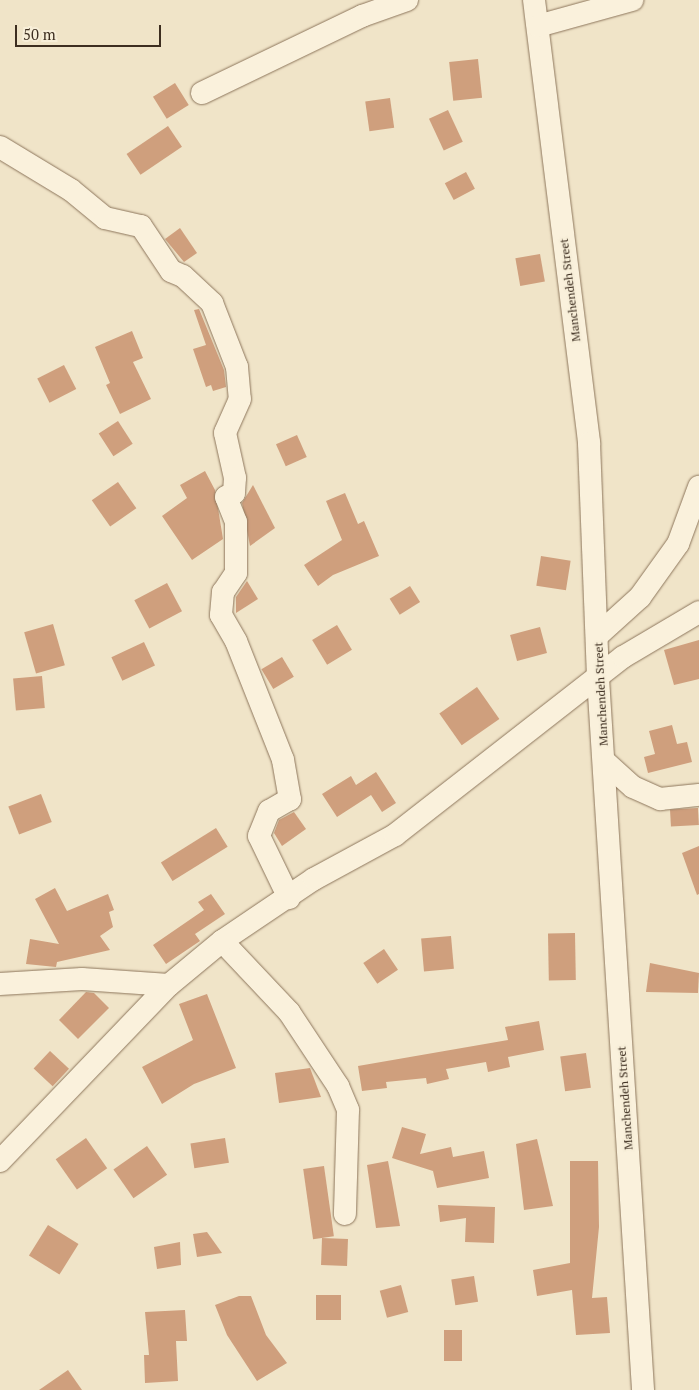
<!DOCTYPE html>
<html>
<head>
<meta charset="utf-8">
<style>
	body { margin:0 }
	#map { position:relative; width:699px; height:1390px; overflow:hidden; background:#f0e4c8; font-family:"PT Serif",serif }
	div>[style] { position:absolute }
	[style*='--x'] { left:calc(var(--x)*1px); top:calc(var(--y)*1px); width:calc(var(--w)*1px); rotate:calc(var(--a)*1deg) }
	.building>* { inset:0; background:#cf9f7d; transform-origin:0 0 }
	.roads { filter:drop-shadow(0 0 1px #8d765c) drop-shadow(0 0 1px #8d765c) }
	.street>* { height:22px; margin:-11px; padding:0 11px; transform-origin:11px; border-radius:11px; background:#faf1dc }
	span { translate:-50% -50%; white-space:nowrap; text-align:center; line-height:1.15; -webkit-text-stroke:4px #f7eed8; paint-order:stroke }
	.street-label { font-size:12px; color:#3d2e20 }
	.scale { position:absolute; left:15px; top:25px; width:146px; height:22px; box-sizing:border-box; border:2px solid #3d2e20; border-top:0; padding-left:6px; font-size:15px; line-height:18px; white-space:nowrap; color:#3d2e20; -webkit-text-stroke:4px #f7eed8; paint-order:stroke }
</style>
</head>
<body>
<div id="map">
	<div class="building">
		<div style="left:478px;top:59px;width:39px;height:29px;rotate:84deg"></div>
		<div style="left:175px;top:83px;width:26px;height:26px;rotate:58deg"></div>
		<div style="left:390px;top:98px;width:30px;height:25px;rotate:82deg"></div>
		<div style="left:448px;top:110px;width:35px;height:21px;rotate:65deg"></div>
		<div style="left:168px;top:126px;width:25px;height:50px;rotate:56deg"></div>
		<div style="left:466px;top:172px;width:19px;height:24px;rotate:62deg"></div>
		<div style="clip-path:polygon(180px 228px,197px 253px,184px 262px,165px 239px)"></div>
		<div style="left:540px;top:254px;width:28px;height:25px;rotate:80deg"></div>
		<div style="clip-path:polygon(199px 309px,224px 370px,226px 387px,213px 391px,211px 385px,206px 387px,193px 349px,206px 345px,194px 310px)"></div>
		<div style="clip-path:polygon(132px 331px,143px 358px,133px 362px,151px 399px,120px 414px,106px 385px,110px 383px,95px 347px)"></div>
		<div style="left:64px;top:365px;width:27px;height:30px;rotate:63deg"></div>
		<div style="left:118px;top:421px;width:27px;height:23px;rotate:57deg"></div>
		<div style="left:297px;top:435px;width:24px;height:23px;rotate:66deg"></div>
		<div style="clip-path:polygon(205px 471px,215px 490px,223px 539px,192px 560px,162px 516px,187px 498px,180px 485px)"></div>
		<div style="left:118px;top:482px;width:32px;height:32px;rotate:55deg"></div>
		<div style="clip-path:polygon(253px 485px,275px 528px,250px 546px,242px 503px)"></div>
		<div style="clip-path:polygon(345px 493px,358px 524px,364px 521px,379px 556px,333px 575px,318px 586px,304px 565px,342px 540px,326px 501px)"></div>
		<div style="left:541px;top:556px;width:30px;height:30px;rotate:9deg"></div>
		<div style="clip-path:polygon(247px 581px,258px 599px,236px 613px,236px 597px)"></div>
		<div style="left:167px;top:583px;width:32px;height:37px;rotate:62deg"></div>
		<div style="left:410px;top:586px;width:19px;height:24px;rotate:58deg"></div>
		<div style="left:53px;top:624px;width:43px;height:30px;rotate:74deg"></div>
		<div style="left:337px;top:625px;width:29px;height:29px;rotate:59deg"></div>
		<div style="left:540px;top:627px;width:27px;height:31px;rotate:75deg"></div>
		<div style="clip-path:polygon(699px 640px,699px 679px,674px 685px,664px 650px)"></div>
		<div style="left:144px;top:642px;width:26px;height:36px;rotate:65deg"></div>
		<div style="left:282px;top:657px;width:23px;height:24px;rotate:59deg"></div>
		<div style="left:42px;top:676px;width:32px;height:29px;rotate:85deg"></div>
		<div style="left:477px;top:687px;width:39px;height:46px;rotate:55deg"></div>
		<div style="clip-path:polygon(672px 725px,677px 744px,687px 742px,692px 762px,648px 773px,644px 757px,655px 754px,649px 731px)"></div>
		<div style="clip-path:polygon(376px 772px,396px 803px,382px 812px,371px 795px,337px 817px,322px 794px,351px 776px,356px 785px)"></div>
		<div style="left:41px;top:794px;width:30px;height:35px;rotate:69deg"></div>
		<div style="left:698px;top:808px;width:17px;height:28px;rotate:87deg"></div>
		<div style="clip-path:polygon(294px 812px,306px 829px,282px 846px,274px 833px,279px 820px)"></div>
		<div style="left:216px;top:828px;width:22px;height:65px;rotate:58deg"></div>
		<div style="clip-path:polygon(699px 846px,699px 894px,697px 895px,682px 853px)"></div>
		<div style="clip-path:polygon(55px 888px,67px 911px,108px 894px,114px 910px,109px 912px,113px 927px,100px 936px,110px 950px,57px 962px,56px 967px,26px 964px,30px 939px,59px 944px,35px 899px)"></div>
		<div style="clip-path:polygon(211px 894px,225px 914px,195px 934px,200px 941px,166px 964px,153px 945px,204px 910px,198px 902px)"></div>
		<div style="left:575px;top:933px;width:47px;height:27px;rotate:89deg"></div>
		<div style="left:451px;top:936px;width:33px;height:30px;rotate:85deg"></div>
		<div style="left:384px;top:949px;width:25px;height:25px;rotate:56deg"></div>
		<div style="clip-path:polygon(650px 963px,699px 973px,698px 993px,646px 992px)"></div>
		<div style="clip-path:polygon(86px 992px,94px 993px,109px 1008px,78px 1039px,59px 1020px)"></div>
		<div style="clip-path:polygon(207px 994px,236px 1068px,194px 1084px,162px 1104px,142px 1067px,193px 1040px,179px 1004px)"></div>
		<div style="clip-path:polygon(539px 1021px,544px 1050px,508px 1057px,510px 1067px,488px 1072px,486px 1062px,446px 1069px,449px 1079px,427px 1084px,426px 1078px,386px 1082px,387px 1088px,362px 1091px,358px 1066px,508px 1040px,505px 1027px)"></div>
		<div style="left:50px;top:1051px;width:26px;height:24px;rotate:43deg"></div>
		<div style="left:586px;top:1053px;width:35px;height:26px;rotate:82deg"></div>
		<div style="clip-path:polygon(310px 1068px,321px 1097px,279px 1103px,275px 1073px)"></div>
		<div style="clip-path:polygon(402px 1127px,426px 1134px,420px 1154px,451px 1147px,453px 1157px,484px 1151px,489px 1178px,437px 1188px,433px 1171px,392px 1158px)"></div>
		<div style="left:86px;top:1138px;width:37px;height:37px;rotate:55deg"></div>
		<div style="left:225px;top:1138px;width:25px;height:35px;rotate:81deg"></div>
		<div style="clip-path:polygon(537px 1139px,553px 1206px,524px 1210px,516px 1144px)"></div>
		<div style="left:147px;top:1146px;width:35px;height:41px;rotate:55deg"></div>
		<div style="clip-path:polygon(388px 1161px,400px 1226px,376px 1228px,367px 1165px)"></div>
		<div style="clip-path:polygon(570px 1161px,598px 1161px,599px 1227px,592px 1298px,607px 1297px,610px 1333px,576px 1335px,572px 1290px,537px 1296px,533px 1270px,570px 1263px)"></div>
		<div style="left:324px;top:1166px;width:71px;height:21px;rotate:82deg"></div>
		<div style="clip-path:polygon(438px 1205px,495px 1207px,494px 1243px,465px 1242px,466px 1218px,440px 1222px)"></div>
		<div style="left:48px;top:1225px;width:36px;height:36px;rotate:32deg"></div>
		<div style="clip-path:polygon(207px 1232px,222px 1253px,197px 1257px,193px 1234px)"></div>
		<div style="left:322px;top:1238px;width:26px;height:27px;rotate:2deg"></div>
		<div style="clip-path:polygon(180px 1242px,181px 1265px,157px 1269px,154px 1247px)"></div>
		<div style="left:474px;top:1276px;width:26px;height:23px;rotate:81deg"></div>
		<div style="left:401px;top:1285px;width:28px;height:22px;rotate:75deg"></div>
		<div style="left:316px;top:1295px;width:25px;height:25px"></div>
		<div style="clip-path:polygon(239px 1296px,251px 1296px,266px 1335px,287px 1363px,257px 1381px,227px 1335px,215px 1305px)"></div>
		<div style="clip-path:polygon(185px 1310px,187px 1341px,176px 1341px,178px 1381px,145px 1383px,144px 1355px,149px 1355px,145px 1312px)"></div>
		<div style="left:444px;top:1330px;width:18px;height:31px"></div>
		<div style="clip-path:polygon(68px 1370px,82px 1390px,39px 1390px)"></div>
	</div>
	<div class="roads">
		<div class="street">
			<div style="--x:534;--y:0;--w:446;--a:82.9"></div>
			<div style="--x:589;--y:443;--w:235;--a:87.8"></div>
			<div style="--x:598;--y:678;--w:713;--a:86.38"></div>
			<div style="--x:538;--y:26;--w:98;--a:-15.5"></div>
			<div style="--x:202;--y:93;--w:178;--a:-25.7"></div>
			<div style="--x:362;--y:16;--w:48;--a:-19.6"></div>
			<div style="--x:0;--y:147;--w:83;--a:31.2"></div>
			<div style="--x:71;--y:190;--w:44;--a:39.5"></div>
			<div style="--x:105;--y:218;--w:37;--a:13"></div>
			<div style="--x:141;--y:226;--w:54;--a:56.3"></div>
			<div style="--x:171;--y:271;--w:13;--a:23"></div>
			<div style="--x:183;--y:276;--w:40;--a:43"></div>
			<div style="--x:212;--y:303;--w:69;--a:68.7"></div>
			<div style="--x:237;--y:367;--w:32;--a:85"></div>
			<div style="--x:240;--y:399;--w:37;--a:114"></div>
			<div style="--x:225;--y:433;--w:46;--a:77.5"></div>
			<div style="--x:235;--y:478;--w:15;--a:94"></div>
			<div style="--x:234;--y:493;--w:9;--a:153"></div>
			<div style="--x:226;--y:497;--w:27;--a:68"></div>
			<div style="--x:236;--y:522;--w:51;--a:90"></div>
			<div style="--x:236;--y:573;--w:23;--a:124"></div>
			<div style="--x:223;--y:592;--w:23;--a:95"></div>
			<div style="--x:221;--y:615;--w:30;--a:60"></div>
			<div style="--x:236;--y:641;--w:128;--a:68.4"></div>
			<div style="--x:283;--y:760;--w:40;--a:80"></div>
			<div style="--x:290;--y:799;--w:24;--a:150"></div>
			<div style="--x:269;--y:811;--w:27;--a:112"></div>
			<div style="--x:259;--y:836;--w:69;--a:64.2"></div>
			<div style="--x:598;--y:635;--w:57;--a:-42.1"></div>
			<div style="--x:640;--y:597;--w:65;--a:-54.4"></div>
			<div style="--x:678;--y:544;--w:61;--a:-69.8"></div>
			<div style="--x:604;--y:761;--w:39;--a:42"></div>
			<div style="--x:633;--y:787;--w:30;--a:24"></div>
			<div style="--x:660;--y:799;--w:39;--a:-6"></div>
			<div style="--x:222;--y:941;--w:98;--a:46.7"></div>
			<div style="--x:289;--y:1012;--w:89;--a:56.5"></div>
			<div style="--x:338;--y:1086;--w:26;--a:67"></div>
			<div style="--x:348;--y:1110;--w:104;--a:91.7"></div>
			<div style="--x:0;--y:984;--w:82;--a:-3.5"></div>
			<div style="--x:82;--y:979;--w:87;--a:3.9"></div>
			<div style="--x:0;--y:1161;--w:244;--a:-46.2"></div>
			<div style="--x:169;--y:985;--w:69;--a:-39.7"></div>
			<div style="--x:222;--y:941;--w:111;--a:-34"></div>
			<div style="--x:314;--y:879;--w:92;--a:-28.5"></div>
			<div style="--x:395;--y:835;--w:289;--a:-38"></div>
			<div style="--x:623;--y:657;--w:88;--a:-30.6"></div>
		</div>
	</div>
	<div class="street-label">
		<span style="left:570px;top:290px;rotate:-97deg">Manchendeh Street</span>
		<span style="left:601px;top:694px;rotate:-93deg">Manchendeh Street</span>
		<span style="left:625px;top:1098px;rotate:-94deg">Manchendeh Street</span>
	</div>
	<div class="scale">50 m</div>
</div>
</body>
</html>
